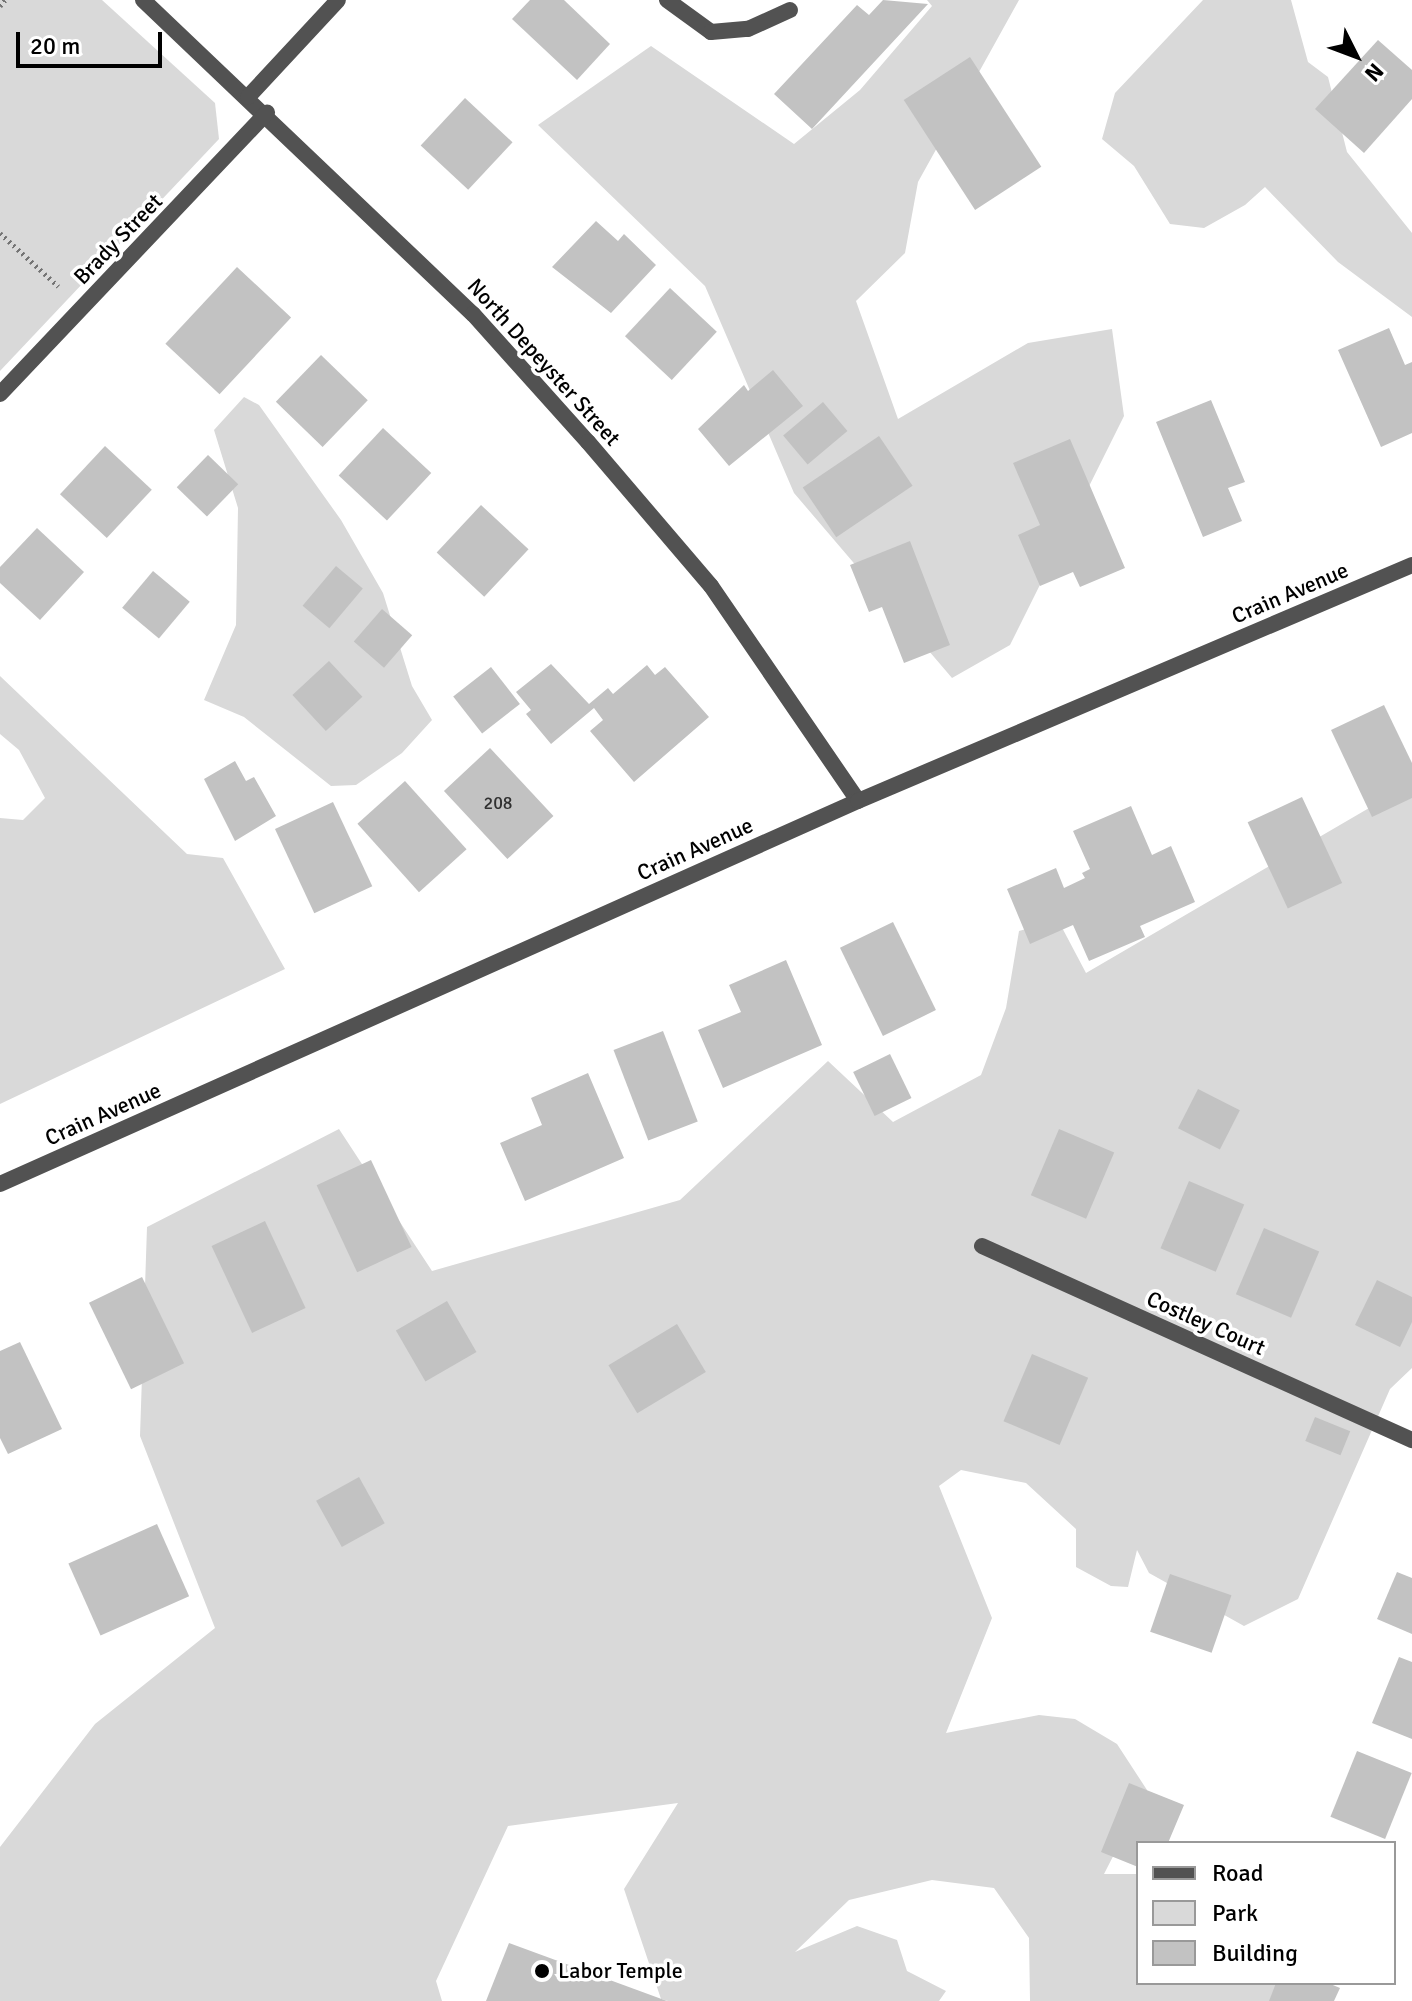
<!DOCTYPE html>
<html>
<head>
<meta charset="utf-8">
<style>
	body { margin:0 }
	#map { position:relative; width:1412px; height:2001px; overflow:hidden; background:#fff; font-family:Signika,sans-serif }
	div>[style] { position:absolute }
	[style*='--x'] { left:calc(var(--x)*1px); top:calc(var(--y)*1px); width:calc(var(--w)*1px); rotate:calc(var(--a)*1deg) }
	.green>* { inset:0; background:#d9d9d9 }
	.building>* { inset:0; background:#c2c2c2; transform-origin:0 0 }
	.path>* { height:5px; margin-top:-2.5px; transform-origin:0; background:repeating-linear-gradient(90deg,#747474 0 2px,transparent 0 6px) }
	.lane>* { height:16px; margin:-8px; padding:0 8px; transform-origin:8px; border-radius:8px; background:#525252 }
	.street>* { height:16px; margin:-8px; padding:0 8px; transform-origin:8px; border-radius:8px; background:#525252 }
	.dots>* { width:22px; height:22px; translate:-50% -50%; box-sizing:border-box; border:4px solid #fff; border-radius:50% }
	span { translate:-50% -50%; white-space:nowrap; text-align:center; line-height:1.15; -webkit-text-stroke:7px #fff; paint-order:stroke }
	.number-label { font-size:18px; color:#303030 }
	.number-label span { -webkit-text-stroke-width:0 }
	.street-label { font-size:22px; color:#000 }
	.poi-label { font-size:22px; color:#000 }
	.left { translate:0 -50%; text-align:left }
	.legend { position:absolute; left:1136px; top:1841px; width:260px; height:144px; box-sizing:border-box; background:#fff; border:2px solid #999; margin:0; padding:10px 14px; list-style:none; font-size:24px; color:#000 }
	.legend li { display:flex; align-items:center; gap:16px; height:40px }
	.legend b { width:40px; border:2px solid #999 }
	.north { position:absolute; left:1316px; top:16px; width:80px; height:80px; -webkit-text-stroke:6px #fff; paint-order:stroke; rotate:132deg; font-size:22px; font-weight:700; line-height:32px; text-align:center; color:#000 }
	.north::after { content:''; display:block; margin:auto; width:28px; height:36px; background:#000; clip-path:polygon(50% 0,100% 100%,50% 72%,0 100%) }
	.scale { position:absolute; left:16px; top:32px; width:146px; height:36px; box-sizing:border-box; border:4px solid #000; border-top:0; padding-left:10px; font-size:24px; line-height:28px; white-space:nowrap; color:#000; -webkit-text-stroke:6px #fff; paint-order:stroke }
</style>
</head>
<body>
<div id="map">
	<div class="green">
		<div style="clip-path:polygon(0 0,102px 0,215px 103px,219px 139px,0 371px)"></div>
		<div style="clip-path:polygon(927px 0,1019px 0,918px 182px,905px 253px,856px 301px,898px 419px,1028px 343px,1112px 329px,1124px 416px,1010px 645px,952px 678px,794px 493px,705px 286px,538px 125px,651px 46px,794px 144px,860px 90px,932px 6px)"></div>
		<div style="clip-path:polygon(1203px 0,1291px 0,1308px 62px,1328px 77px,1347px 152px,1412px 233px,1412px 317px,1338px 262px,1265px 187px,1245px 205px,1204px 228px,1170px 224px,1134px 166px,1102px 139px,1115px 93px)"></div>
		<div style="clip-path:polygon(244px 397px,259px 405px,341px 520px,383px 593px,412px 686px,432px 720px,402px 753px,356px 785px,331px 786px,244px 717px,204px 700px,236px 625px,238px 508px,214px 430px)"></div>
		<div style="clip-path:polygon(0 676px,187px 854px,223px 858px,285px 969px,0 1104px,0 818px,23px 820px,45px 798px,19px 750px,0 734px)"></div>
		<div style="clip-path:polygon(1412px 783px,1412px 1368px,1390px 1389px,1298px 1599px,1244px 1626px,1149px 1573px,1137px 1550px,1128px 1587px,1111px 1586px,1076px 1567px,1076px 1529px,1026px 1483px,961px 1470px,939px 1486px,992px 1618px,946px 1733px,1039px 1715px,1075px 1719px,1117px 1744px,1147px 1790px,1104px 1874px,1138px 1874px,1138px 1983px,1319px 1983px,1300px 2001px,1030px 2001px,1029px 1938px,994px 1888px,932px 1880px,849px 1900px,795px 1952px,857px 1926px,897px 1940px,907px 1971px,946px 1991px,939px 2001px,668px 2001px,661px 1999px,624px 1889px,678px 1803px,508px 1826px,436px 1981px,442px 2001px,0 2001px,0 1847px,95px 1724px,215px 1628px,140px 1436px,147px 1227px,339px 1129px,432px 1271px,680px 1200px,828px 1061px,893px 1122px,981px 1075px,1006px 1008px,1019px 931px,1058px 920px,1086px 973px)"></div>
	</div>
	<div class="building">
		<div style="clip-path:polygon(530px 0,564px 0,610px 44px,577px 80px,512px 19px)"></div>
		<div style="clip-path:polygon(883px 0,928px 4px,812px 129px,774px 94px,857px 5px,869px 15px)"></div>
		<div style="clip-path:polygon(1378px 40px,1412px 70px,1412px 99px,1364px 153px,1315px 109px)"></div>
		<div style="left:970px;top:57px;width:131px;height:79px;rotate:57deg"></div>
		<div style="left:465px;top:98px;width:65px;height:65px;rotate:43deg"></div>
		<div style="clip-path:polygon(596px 221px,618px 241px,624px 234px,656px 265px,611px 313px,552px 267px)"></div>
		<div style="left:237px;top:267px;width:74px;height:105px;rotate:43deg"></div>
		<div style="left:670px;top:288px;width:64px;height:66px;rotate:43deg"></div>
		<div style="clip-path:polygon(1389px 328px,1405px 365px,1412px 362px,1412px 433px,1381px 447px,1338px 350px)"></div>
		<div style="left:321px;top:355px;width:65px;height:65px;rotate:44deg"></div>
		<div style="clip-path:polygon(773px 370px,803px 406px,729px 466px,698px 429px,744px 385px,748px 391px)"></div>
		<div style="clip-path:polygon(1211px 400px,1245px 482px,1228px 488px,1242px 521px,1203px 537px,1156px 422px)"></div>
		<div style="left:823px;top:402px;width:38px;height:52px;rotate:50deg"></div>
		<div style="left:383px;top:428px;width:66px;height:65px;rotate:43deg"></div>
		<div style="left:879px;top:436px;width:60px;height:92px;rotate:56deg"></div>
		<div style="clip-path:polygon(1070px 439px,1125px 568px,1080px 587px,1073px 572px,1040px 586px,1018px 535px,1040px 525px,1013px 463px)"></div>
		<div style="left:105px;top:446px;width:64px;height:66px;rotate:43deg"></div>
		<div style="left:208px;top:455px;width:42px;height:45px;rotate:44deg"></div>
		<div style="left:481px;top:505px;width:65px;height:65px;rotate:43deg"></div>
		<div style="clip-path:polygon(37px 528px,84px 572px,40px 620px,0 583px,0 567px)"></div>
		<div style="clip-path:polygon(910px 541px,950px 645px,904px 663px,882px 607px,869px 612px,850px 565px)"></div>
		<div style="left:336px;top:566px;width:35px;height:52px;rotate:40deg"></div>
		<div style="left:153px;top:571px;width:48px;height:48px;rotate:40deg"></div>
		<div style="left:382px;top:609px;width:40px;height:43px;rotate:41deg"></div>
		<div style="left:329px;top:661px;width:49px;height:50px;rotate:47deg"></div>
		<div style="clip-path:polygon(551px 664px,589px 704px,608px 688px,613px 694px,647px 665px,655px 675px,665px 667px,709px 717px,634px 782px,590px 731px,603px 720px,594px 708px,551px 744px,526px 714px,531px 710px,516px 692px)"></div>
		<div style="left:491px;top:667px;width:47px;height:48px;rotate:52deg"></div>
		<div style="clip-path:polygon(1384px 705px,1412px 763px,1412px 798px,1372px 817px,1331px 730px)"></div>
		<div style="left:490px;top:748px;width:93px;height:63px;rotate:47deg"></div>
		<div style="clip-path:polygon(235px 761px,246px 781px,254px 777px,276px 816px,235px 841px,204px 779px)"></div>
		<div style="left:405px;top:781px;width:92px;height:64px;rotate:48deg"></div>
		<div style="left:1302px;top:797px;width:95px;height:60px;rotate:65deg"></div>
		<div style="left:333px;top:802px;width:93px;height:64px;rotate:65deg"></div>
		<div style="clip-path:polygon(1131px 806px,1152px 855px,1171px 846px,1195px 902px,1140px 926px,1145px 937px,1089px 961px,1073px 925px,1030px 944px,1007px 889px,1056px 868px,1064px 888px,1085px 878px,1082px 873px,1090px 869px,1073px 831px)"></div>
		<div style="left:893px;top:922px;width:98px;height:59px;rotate:64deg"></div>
		<div style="clip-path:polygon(786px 960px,822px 1045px,723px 1088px,698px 1030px,741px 1012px,729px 985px)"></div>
		<div style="left:663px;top:1031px;width:97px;height:53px;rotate:69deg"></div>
		<div style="left:890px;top:1054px;width:49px;height:41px;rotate:64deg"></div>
		<div style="clip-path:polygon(588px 1073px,624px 1158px,525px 1201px,500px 1143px,542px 1125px,531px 1098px)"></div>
		<div style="left:1198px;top:1089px;width:47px;height:44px;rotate:27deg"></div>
		<div style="left:1059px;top:1129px;width:60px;height:72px;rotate:23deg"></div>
		<div style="left:371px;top:1160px;width:96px;height:60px;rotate:65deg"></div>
		<div style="left:1189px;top:1181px;width:60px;height:73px;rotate:23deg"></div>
		<div style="left:265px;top:1221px;width:96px;height:59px;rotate:65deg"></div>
		<div style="left:1264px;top:1228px;width:60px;height:72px;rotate:23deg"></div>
		<div style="left:142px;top:1277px;width:96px;height:59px;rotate:64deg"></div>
		<div style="clip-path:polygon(1377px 1280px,1412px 1297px,1412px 1322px,1400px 1347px,1355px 1325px)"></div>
		<div style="left:447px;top:1301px;width:59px;height:59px;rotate:60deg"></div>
		<div style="left:677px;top:1324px;width:56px;height:80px;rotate:59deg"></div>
		<div style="clip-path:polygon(20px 1342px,62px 1429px,8px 1454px,0 1438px,0 1351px)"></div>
		<div style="left:1032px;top:1354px;width:61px;height:73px;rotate:23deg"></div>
		<div style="left:1315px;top:1417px;width:38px;height:26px;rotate:22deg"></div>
		<div style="left:359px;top:1477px;width:53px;height:49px;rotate:61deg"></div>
		<div style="left:157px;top:1524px;width:79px;height:97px;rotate:66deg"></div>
		<div style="clip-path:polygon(1397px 1572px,1412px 1578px,1412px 1634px,1377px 1619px)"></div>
		<div style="left:1170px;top:1574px;width:65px;height:61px;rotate:19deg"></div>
		<div style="clip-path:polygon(1399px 1657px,1412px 1662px,1412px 1739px,1372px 1723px)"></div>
		<div style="left:1357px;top:1751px;width:59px;height:71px;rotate:22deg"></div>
		<div style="clip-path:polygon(1129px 1783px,1184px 1805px,1168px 1843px,1138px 1843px,1138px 1867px,1101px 1852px)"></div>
		<div style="clip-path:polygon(509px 1943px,667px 2001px,486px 2001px)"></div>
		<div style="clip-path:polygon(1276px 1983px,1328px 1983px,1340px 1988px,1334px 2001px,1269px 2001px)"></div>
	</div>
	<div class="path">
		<div style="--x:0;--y:6;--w:8;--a:-50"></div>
		<div style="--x:0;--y:233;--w:79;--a:42.4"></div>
	</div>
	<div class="lane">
		<div style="--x:667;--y:0;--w:54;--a:36"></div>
		<div style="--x:711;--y:32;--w:37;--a:-5"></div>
		<div style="--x:748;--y:29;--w:46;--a:-24.3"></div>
	</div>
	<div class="street">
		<div style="--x:143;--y:0;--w:456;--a:43.6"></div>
		<div style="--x:473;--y:314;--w:172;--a:48.1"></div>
		<div style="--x:588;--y:442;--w:189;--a:49.5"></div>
		<div style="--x:711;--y:586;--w:260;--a:55.6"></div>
		<div style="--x:248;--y:97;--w:132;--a:-47.1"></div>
		<div style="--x:0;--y:394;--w:388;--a:-46.5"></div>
		<div style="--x:0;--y:1184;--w:940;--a:-24.06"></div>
		<div style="--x:858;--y:801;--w:602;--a:-23.07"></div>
		<div style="--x:982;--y:1246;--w:472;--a:24.3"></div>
	</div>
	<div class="dots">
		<div style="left:542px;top:1971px;background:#000"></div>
	</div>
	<div class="number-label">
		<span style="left:498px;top:803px">208</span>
	</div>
	<div class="street-label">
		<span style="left:118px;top:239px;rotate:-46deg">Brady Street</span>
		<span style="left:544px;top:362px;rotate:48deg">North Depeyster Street</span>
		<span style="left:1290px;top:593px;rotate:-23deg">Crain Avenue</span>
		<span style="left:695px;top:849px;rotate:-24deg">Crain Avenue</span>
		<span style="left:103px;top:1114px;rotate:-24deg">Crain Avenue</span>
		<span style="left:1206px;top:1323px;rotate:24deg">Costley Court</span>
	</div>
	<div class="poi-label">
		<span class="left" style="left:558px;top:1971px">Labor Temple</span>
	</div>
	<ul class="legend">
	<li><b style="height:10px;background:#525252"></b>Road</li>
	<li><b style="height:22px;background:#d9d9d9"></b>Park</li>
	<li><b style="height:22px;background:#c2c2c2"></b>Building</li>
	</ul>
	<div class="north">N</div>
	<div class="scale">20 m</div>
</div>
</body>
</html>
